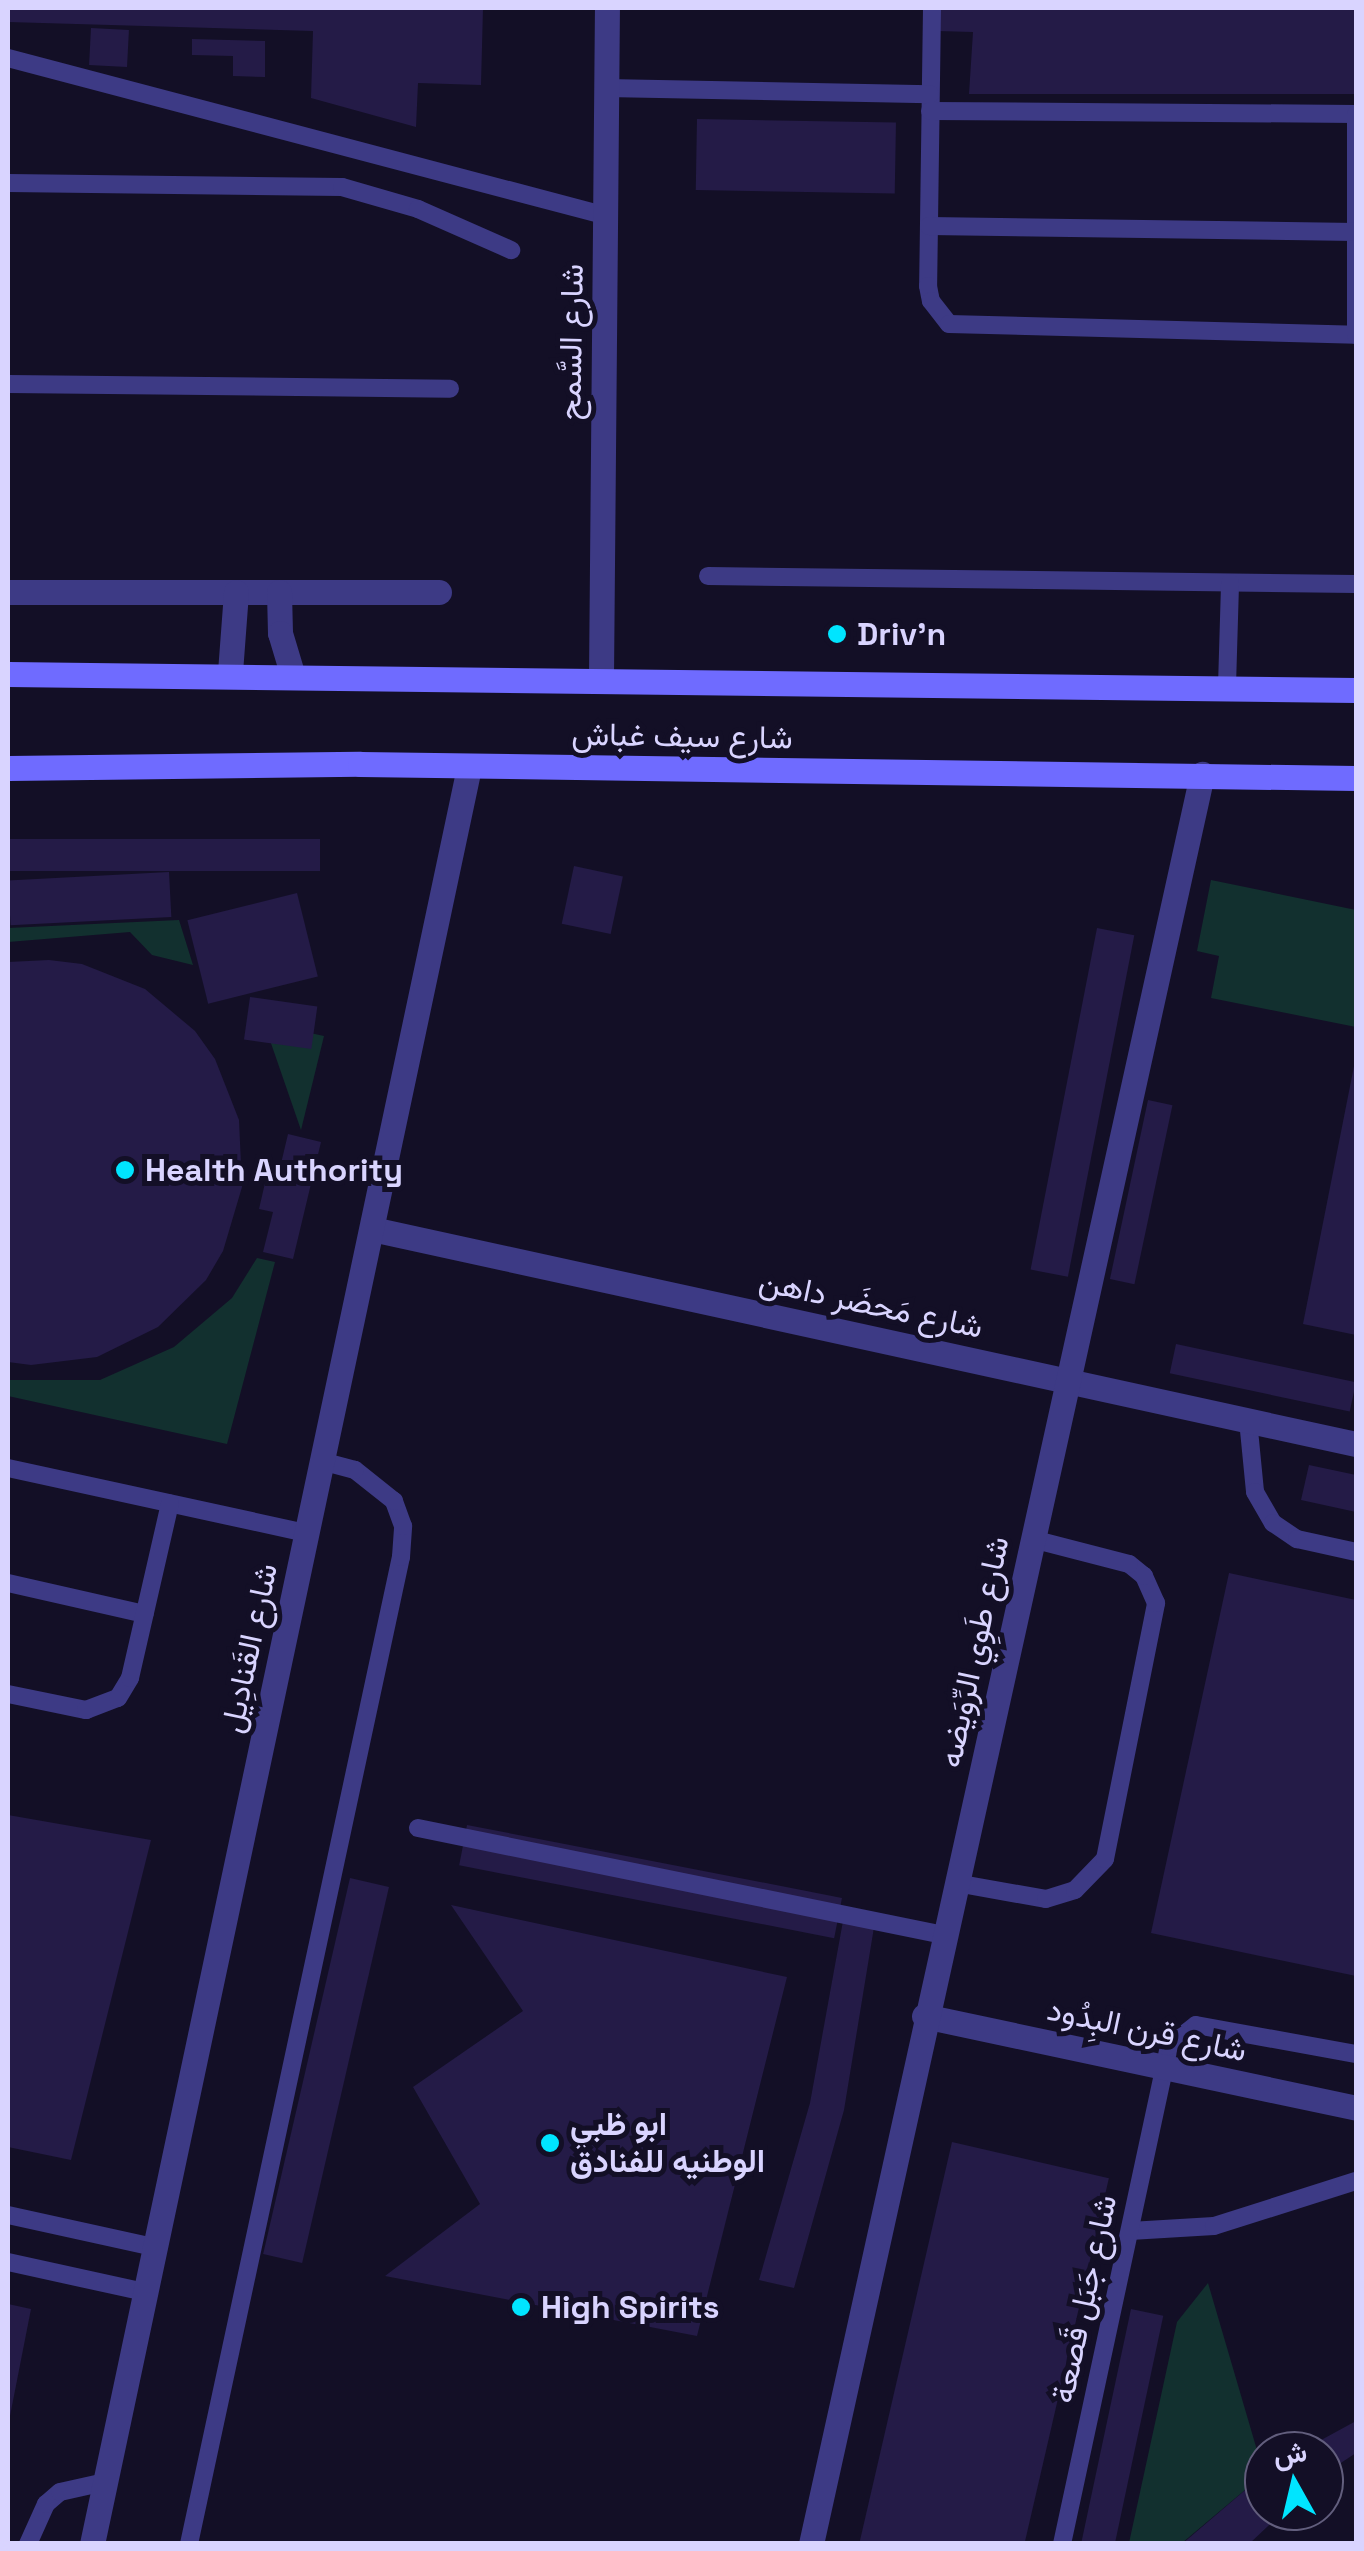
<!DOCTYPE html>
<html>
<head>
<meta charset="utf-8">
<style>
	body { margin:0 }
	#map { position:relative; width:1364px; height:2551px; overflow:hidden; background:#130f26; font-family:"Space Grotesk",Vazirmatn,sans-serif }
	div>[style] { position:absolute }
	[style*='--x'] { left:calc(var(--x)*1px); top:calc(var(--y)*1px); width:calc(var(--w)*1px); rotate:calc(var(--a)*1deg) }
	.green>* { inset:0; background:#12302f }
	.building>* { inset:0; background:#241b47; transform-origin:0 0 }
	.lane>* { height:18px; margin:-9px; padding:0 9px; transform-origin:9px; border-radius:9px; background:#3d3a85 }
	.street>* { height:25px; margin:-12.5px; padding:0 12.5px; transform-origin:12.5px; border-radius:12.5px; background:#3d3a85 }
	.secondary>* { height:25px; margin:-12.5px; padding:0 12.5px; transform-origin:12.5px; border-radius:12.5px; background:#6f6bff }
	.dots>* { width:28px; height:28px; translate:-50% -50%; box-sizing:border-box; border:5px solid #130f26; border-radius:50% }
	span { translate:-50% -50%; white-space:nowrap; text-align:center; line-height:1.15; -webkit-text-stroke:10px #130f26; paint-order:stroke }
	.street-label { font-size:32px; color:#d9d4ff }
	.poi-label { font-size:32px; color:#d9d4ff; font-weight:700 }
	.left { translate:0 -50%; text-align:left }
	.frame { position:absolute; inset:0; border:10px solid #d9d4ff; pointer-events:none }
	.north { position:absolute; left:1244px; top:2431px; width:100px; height:100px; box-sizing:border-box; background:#130f26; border:2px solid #625e7d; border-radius:50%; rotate:352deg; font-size:28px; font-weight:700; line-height:40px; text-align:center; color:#d9d4ff }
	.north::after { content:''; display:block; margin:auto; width:35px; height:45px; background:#00e5ff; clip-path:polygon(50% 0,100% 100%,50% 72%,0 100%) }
</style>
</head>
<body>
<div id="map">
	<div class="green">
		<div style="clip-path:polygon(1211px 880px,1356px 910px,1356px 1027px,1211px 998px,1219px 956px,1197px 951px)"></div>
		<div style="clip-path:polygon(179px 920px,193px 965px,152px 955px,130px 932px,8px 942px,8px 928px)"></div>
		<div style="clip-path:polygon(264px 1023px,324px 1036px,301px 1130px)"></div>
		<div style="clip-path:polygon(257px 1258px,275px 1262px,227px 1444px,8px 1396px,8px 1380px,100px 1380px,174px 1347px,232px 1298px)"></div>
		<div style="clip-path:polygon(1208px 2283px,1264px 2474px,1182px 2543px,1129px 2543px,1177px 2322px)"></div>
	</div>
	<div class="building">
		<div style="clip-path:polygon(8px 8px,483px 8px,481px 85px,418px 83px,416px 127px,311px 98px,313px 31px,8px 22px)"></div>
		<div style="clip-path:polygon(938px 8px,1356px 8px,1356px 94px,969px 94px,973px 32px,937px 31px)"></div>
		<div style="left:91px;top:28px;width:38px;height:37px;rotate:3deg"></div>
		<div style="clip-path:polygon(192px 39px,265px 41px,265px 77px,233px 76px,233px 56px,192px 55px)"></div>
		<div style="left:697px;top:119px;width:199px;height:71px;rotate:1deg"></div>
		<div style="left:320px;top:839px;width:32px;height:312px;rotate:90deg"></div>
		<div style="left:574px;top:866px;width:50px;height:59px;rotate:12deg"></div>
		<div style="left:169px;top:872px;width:45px;height:161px;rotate:87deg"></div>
		<div style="left:297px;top:893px;width:86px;height:113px;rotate:76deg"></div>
		<div style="left:1097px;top:928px;width:38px;height:348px;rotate:11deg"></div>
		<div style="clip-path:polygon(49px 960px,82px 964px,145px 989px,195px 1031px,215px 1059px,239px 1120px,242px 1187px,223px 1251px,206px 1280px,158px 1327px,97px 1357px,31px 1365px,8px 1362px,8px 962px)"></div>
		<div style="left:250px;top:997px;width:68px;height:43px;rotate:8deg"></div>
		<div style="clip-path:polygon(1356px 1056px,1356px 1335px,1303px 1324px)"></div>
		<div style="left:1148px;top:1100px;width:25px;height:183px;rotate:12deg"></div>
		<div style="clip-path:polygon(288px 1134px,321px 1142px,293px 1259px,263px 1252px,273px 1212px,259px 1209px,268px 1170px,279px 1172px)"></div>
		<div style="left:1176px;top:1344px;width:184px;height:30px;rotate:12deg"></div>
		<div style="clip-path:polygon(1309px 1465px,1356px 1475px,1356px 1512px,1301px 1500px)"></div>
		<div style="clip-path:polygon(1229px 1573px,1356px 1600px,1356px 1976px,1151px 1933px)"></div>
		<div style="clip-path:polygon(8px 1815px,151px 1840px,71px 2160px,8px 2147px)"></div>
		<div style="left:467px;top:1825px;width:382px;height:41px;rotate:11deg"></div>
		<div style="left:350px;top:1878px;width:40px;height:386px;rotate:13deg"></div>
		<div style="clip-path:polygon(451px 1905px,787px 1977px,697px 2336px,385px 2276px,480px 2204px,413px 2087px,523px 2011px)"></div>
		<div style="clip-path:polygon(845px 1910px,876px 1915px,844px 2110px,794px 2288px,759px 2280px,810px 2103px)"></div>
		<div style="left:952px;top:2142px;width:161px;height:412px;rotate:13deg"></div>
		<div style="clip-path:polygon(8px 2304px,31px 2309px,9px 2421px,8px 2421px)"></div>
		<div style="left:1131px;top:2309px;width:33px;height:241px;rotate:12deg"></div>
		<div style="clip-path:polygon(1356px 2421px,1356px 2453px,1324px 2474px,1324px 2451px,1301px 2451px)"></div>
		<div style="clip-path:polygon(1264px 2474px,1264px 2511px,1284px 2511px,1249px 2544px,1182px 2544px)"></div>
	</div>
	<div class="lane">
		<div style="--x:932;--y:8;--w:278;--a:90.8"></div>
		<div style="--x:928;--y:286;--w:15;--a:79"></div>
		<div style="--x:931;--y:301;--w:29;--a:52"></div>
		<div style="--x:949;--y:324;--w:407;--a:1.5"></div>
		<div style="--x:8;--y:58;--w:619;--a:14.78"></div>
		<div style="--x:606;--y:88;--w:324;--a:1.1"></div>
		<div style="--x:930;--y:111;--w:426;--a:0.4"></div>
		<div style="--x:1356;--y:114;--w:221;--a:90"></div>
		<div style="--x:8;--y:183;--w:334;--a:0.7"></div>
		<div style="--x:342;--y:187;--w:79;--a:16.1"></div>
		<div style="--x:418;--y:209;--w:102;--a:23.8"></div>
		<div style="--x:929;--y:226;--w:427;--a:0.8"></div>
		<div style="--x:8;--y:384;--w:442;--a:0.6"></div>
		<div style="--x:708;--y:576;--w:648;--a:0.71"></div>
		<div style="--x:1227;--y:686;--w:103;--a:-88.3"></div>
		<div style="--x:1248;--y:1420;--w:72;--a:84.4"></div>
		<div style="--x:1255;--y:1492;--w:36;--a:60"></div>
		<div style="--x:1273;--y:1523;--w:29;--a:34"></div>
		<div style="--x:1297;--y:1539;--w:60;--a:12.4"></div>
		<div style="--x:8;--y:1468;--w:306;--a:12.3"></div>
		<div style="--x:8;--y:1583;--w:140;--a:12.8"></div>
		<div style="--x:8;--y:1694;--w:80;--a:11.6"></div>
		<div style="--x:86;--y:1710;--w:34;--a:-21"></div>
		<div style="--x:118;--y:1698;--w:23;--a:-59"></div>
		<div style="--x:130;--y:1678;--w:179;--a:-77.1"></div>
		<div style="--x:418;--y:1828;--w:537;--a:11.5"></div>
		<div style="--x:956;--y:1883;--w:91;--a:10.1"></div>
		<div style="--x:1046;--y:1899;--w:30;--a:-17"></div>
		<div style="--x:1075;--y:1890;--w:43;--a:-45.9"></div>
		<div style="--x:1105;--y:1859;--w:261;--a:-78.7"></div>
		<div style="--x:1156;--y:1603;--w:30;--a:-114"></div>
		<div style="--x:1144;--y:1576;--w:19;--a:-141"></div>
		<div style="--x:1129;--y:1564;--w:100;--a:-165.5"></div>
		<div style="--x:8;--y:2215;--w:149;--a:12.4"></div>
		<div style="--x:1130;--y:2231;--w:84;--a:-3.4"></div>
		<div style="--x:1214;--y:2226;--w:149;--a:-17.6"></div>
		<div style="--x:8;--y:2262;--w:140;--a:12.4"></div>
		<div style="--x:28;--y:2544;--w:44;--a:-65.8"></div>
		<div style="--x:46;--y:2504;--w:18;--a:-41"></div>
		<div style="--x:60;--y:2492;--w:46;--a:-12.5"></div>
		<div style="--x:189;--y:2544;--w:1010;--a:-77.88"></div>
		<div style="--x:401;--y:1557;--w:31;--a:-86"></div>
		<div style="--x:403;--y:1526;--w:27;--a:-110"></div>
		<div style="--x:394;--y:1501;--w:50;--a:-141.5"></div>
		<div style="--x:355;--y:1470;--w:34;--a:-165"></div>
		<div style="--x:1062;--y:2544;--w:509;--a:-77.87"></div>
		<div style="--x:1169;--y:2046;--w:34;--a:-38"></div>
		<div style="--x:1196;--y:2025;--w:163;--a:10.3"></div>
	</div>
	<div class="street">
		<div style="--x:8;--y:592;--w:431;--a:0"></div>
		<div style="--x:279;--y:592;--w:41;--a:88.6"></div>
		<div style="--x:280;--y:633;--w:42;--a:73.3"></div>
		<div style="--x:230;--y:672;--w:80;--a:-85.7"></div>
		<div style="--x:601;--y:677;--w:669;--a:-89.49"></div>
		<div style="--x:372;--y:1229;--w:1007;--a:12.33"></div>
		<div style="--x:924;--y:2016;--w:442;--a:12"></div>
		<div style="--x:92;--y:2544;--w:1817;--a:-78.02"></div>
		<div style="--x:811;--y:2544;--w:1813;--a:-77.54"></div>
	</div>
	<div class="secondary">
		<div style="--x:8;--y:674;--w:1348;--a:0.68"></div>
		<div style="--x:8;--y:768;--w:352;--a:-0.7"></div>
		<div style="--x:360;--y:764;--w:996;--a:0.81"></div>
	</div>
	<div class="dots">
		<div style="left:837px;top:634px;background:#00e5ff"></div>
		<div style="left:125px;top:1170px;background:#00e5ff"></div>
		<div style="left:550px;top:2143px;background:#00e5ff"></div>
		<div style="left:521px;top:2307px;background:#00e5ff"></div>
	</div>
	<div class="street-label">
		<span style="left:571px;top:342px;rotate:-89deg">شارع السَّمح</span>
		<span style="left:682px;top:736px;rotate:1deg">شارع سيف غباش</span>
		<span style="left:871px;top:1304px;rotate:12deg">شارع مَحضَر داهن</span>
		<span style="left:249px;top:1648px;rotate:-78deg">شارع القَنادِيل</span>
		<span style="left:974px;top:1652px;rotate:-78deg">شارع طَوِي الرِّوَيضه</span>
		<span style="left:1147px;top:2030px;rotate:12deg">شارع قرن البِدُود</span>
		<span style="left:1084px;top:2299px;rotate:-78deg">شارع جَبَل قَصعة</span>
	</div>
	<div class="poi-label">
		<span class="left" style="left:857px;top:634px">Driv’n</span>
		<span class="left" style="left:145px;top:1170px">Health Authority</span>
		<span class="left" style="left:570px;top:2143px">ابو ظبي<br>الوطنيه للفنادق</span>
		<span class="left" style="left:541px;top:2307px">High Spirits</span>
	</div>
	<div class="frame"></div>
	<div class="north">ش</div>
</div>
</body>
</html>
